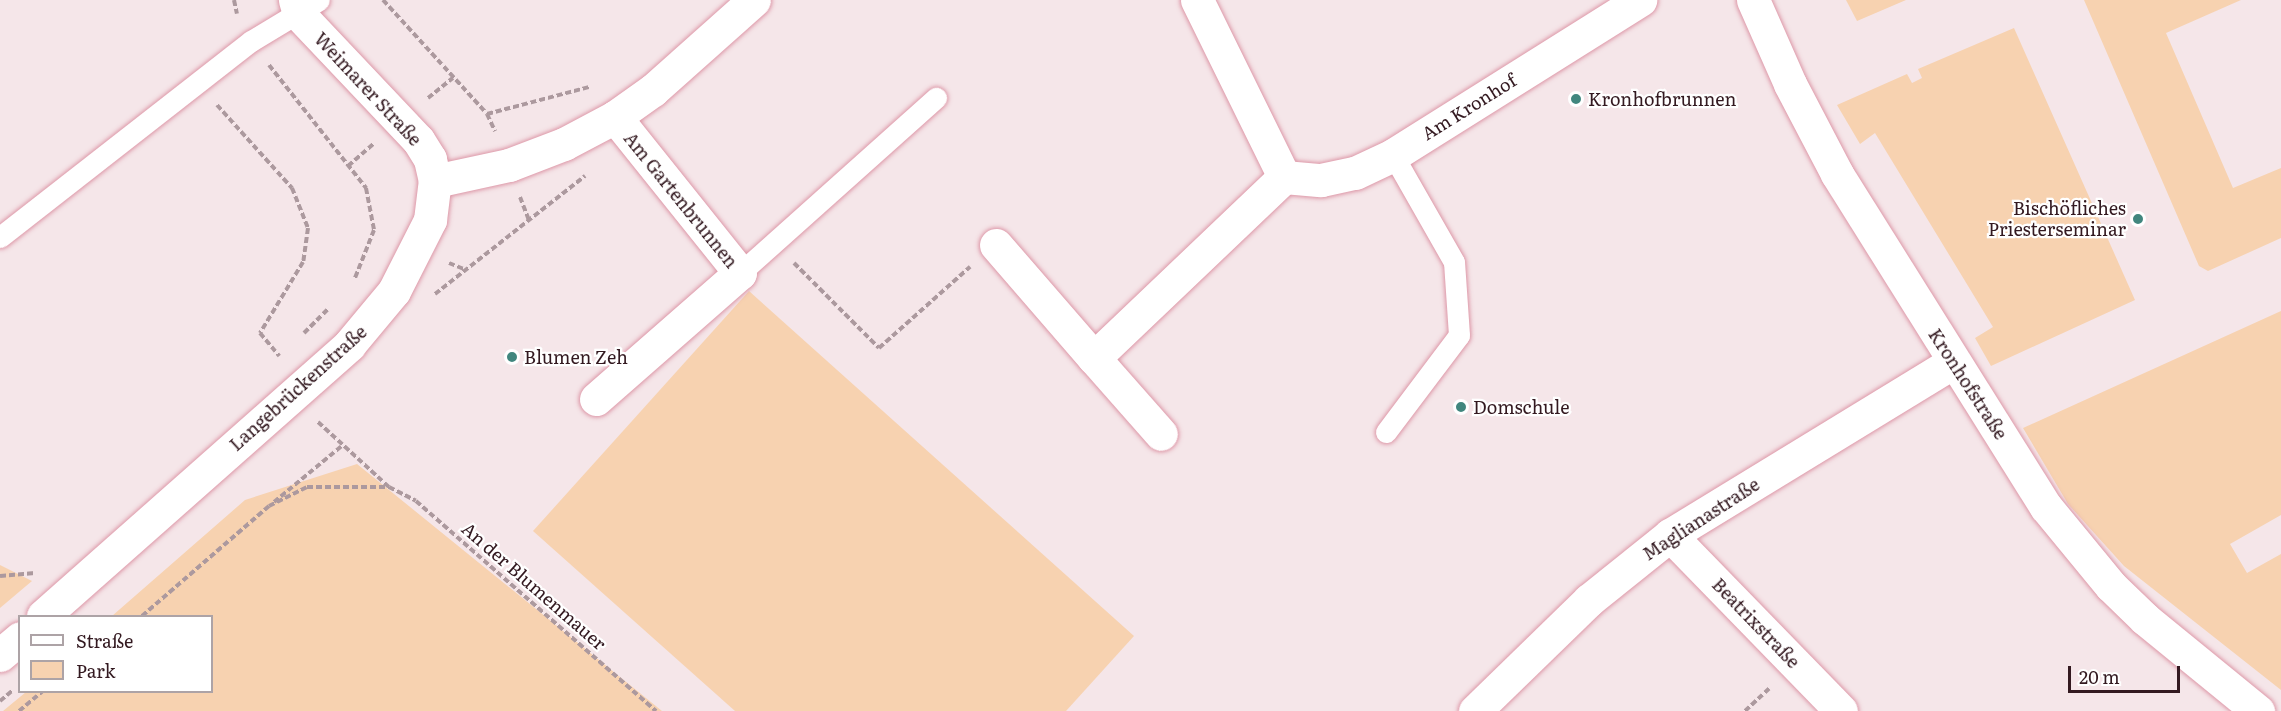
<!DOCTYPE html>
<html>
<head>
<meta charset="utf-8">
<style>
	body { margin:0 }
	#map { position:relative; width:2281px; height:711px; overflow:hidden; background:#f5e6e9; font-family:Literata,serif }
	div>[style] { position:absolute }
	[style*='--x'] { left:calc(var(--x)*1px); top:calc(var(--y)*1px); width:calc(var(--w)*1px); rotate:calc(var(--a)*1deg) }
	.green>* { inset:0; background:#f7d2b0 }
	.path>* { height:4px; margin-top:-2px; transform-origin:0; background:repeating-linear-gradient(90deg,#ac999e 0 6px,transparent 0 9px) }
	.roads { filter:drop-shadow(0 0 2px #dd98a8) drop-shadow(0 0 2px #dd98a8) }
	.service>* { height:21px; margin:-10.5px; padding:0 10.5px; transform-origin:10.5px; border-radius:10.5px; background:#fff }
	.minor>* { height:33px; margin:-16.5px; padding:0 16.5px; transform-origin:16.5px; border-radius:16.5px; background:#fff }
	.tertiary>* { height:33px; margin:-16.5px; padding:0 16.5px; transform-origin:16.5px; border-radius:16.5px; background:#fff }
	.secondary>* { height:33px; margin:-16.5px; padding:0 16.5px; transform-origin:16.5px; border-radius:16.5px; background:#fff }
	.dots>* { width:16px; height:16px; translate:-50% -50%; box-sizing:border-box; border:3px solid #fff; border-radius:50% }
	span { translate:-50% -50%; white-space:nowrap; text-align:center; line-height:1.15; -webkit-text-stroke:4.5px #fff; paint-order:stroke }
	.street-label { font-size:18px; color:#331920 }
	.poi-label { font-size:18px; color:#331920 }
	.left { translate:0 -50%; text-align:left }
	.right { translate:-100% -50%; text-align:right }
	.legend { position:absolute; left:18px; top:615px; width:195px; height:78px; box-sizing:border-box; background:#fff; border:2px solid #ada3a6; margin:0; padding:8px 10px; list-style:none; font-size:18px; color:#331920 }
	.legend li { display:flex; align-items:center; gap:12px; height:30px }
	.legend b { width:30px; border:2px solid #ada3a6 }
	.scale { position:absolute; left:2068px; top:666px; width:112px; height:27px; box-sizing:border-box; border:3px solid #331920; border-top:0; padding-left:8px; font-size:18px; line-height:21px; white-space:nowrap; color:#331920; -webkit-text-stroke:4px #fff; paint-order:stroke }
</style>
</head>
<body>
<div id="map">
	<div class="green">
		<div style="clip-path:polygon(1846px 0,1906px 0,1857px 21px)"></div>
		<div style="clip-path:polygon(2084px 0,2241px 0,2166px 33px,2233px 188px,2281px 168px,2281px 238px,2208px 271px,2199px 266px)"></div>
		<div style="clip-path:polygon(2014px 28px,2135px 300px,1991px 366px,1975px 338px,1993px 327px,1875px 133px,1860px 144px,1837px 105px,1907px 74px,1912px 83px,1922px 78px,1918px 69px)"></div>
		<div style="clip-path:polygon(749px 291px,1134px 636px,1066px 711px,735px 711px,533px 531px)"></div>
		<div style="clip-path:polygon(2281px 311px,2281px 515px,2230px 544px,2247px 573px,2281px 554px,2281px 690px,2124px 566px,2068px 504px,2023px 428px)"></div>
		<div style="clip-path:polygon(357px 464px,662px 711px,3px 711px,26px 692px,212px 692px,212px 616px,112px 616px,245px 500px)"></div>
		<div style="clip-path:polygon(0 565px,32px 581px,0 608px)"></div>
	</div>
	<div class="path">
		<div style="--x:234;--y:0;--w:14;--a:78"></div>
		<div style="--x:383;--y:0;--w:154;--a:47.6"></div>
		<div style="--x:487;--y:114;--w:19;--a:65"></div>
		<div style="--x:269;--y:65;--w:157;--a:51.7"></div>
		<div style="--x:366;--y:188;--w:43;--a:79.2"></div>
		<div style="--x:374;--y:230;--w:52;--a:111.6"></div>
		<div style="--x:428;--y:98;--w:32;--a:-39"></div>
		<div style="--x:217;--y:105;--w:112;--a:47.9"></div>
		<div style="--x:292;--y:188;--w:43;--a:68.2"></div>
		<div style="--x:308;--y:228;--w:34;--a:98"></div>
		<div style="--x:303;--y:262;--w:83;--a:121.2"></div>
		<div style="--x:260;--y:333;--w:30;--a:50"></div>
		<div style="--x:487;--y:114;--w:106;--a:-14.8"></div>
		<div style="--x:348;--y:166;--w:35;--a:-41"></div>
		<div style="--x:520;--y:197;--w:25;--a:69"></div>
		<div style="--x:449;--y:263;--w:16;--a:22"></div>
		<div style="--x:794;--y:263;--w:120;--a:45"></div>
		<div style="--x:879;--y:348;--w:122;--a:-41.7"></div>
		<div style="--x:435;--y:294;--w:191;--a:-38.2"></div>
		<div style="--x:304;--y:333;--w:35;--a:-45"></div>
		<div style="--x:318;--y:422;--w:96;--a:42.5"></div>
		<div style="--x:389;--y:487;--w:30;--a:27"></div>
		<div style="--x:416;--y:501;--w:319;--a:41.2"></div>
		<div style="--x:274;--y:502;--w:89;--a:-39.6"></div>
		<div style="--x:0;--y:576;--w:35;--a:-5"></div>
		<div style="--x:142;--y:616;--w:168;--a:-40.9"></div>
		<div style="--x:269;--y:506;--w:42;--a:-26.6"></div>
		<div style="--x:307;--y:487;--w:82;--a:0"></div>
		<div style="--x:0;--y:701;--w:17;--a:-40"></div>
		<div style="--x:19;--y:711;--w:30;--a:-40"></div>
		<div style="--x:1745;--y:711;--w:33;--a:-43"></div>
	</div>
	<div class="roads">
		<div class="service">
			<div style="--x:0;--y:237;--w:318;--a:-38"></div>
			<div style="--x:251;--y:41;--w:79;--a:-31.1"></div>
			<div style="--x:740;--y:273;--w:263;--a:-41.8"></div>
			<div style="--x:1386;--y:432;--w:121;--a:-53"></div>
			<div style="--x:1459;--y:335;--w:73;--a:-93.9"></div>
			<div style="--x:1454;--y:262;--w:123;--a:-119.7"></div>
		</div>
		<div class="minor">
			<div style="--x:1197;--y:0;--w:197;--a:63.8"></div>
			<div style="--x:1284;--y:177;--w:37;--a:5"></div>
			<div style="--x:1321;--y:180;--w:35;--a:-12"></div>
			<div style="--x:1355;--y:173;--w:42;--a:-25.3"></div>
			<div style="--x:1393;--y:155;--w:292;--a:-32.1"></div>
			<div style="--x:996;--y:245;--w:150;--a:49.1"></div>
			<div style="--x:1094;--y:358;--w:262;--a:-43.6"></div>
			<div style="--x:1094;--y:358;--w:101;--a:48.6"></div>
			<div style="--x:596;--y:399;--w:191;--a:-41.2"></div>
			<div style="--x:740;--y:273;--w:200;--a:-128.7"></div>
			<div style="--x:1670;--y:535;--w:245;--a:45.8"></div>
			<div style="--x:1475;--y:711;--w:159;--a:-44.2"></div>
			<div style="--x:1589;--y:600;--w:104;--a:-38.7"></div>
			<div style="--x:1670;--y:535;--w:332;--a:-31.4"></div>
		</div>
		<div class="tertiary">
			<div style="--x:1753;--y:0;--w:92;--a:66.2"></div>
			<div style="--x:1790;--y:84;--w:102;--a:62.4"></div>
			<div style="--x:1837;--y:174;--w:393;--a:57.9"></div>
			<div style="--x:2046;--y:507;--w:102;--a:50.6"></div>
			<div style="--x:2111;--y:586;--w:47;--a:44.1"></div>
			<div style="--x:2145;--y:619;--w:146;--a:39.2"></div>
			<div style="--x:435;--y:181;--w:76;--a:-12.2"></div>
			<div style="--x:509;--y:165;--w:59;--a:-20.9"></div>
			<div style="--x:564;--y:144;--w:58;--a:-27.9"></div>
			<div style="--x:615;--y:117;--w:47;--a:-35.4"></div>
			<div style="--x:653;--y:90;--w:135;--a:-41.7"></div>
		</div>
		<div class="secondary">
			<div style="--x:43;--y:616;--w:409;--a:-41.5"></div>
			<div style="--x:349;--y:345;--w:70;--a:-50.2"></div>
			<div style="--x:394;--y:291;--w:80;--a:-63.1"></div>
			<div style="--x:430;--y:220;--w:39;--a:-83"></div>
			<div style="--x:435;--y:181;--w:23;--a:-103"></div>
			<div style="--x:430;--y:159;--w:22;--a:-122"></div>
			<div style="--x:418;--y:140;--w:173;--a:-133.4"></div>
			<div style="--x:299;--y:14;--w:15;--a:-106"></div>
			<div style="--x:0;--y:655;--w:26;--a:-40"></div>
		</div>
	</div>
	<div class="dots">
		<div style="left:1576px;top:99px;background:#41867e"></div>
		<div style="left:2138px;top:219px;background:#41867e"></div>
		<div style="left:512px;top:357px;background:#41867e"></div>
		<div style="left:1461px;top:407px;background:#41867e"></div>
	</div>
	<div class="street-label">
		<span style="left:368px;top:89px;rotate:47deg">Weimarer Straße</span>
		<span style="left:1469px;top:107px;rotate:-32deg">Am Kronhof</span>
		<span style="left:681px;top:200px;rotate:51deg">Am Gartenbrunnen</span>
		<span style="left:1968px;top:384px;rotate:57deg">Kronhofstraße</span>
		<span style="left:298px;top:388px;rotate:-42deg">Langebrückenstraße</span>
		<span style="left:1701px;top:519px;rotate:-33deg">Maglianastraße</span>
		<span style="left:534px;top:586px;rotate:41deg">An der Blumenmauer</span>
		<span style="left:1756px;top:623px;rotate:46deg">Beatrixstraße</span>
	</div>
	<div class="poi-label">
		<span class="left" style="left:1588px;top:99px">Kronhofbrunnen</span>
		<span class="right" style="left:2126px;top:219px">Bischöfliches<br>Priesterseminar</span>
		<span class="left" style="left:524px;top:357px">Blumen Zeh</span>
		<span class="left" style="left:1473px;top:407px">Domschule</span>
	</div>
	<ul class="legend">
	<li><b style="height:8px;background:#fff"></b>Straße</li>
	<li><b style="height:16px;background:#f7d2b0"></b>Park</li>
	</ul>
	<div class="scale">20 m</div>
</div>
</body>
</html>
